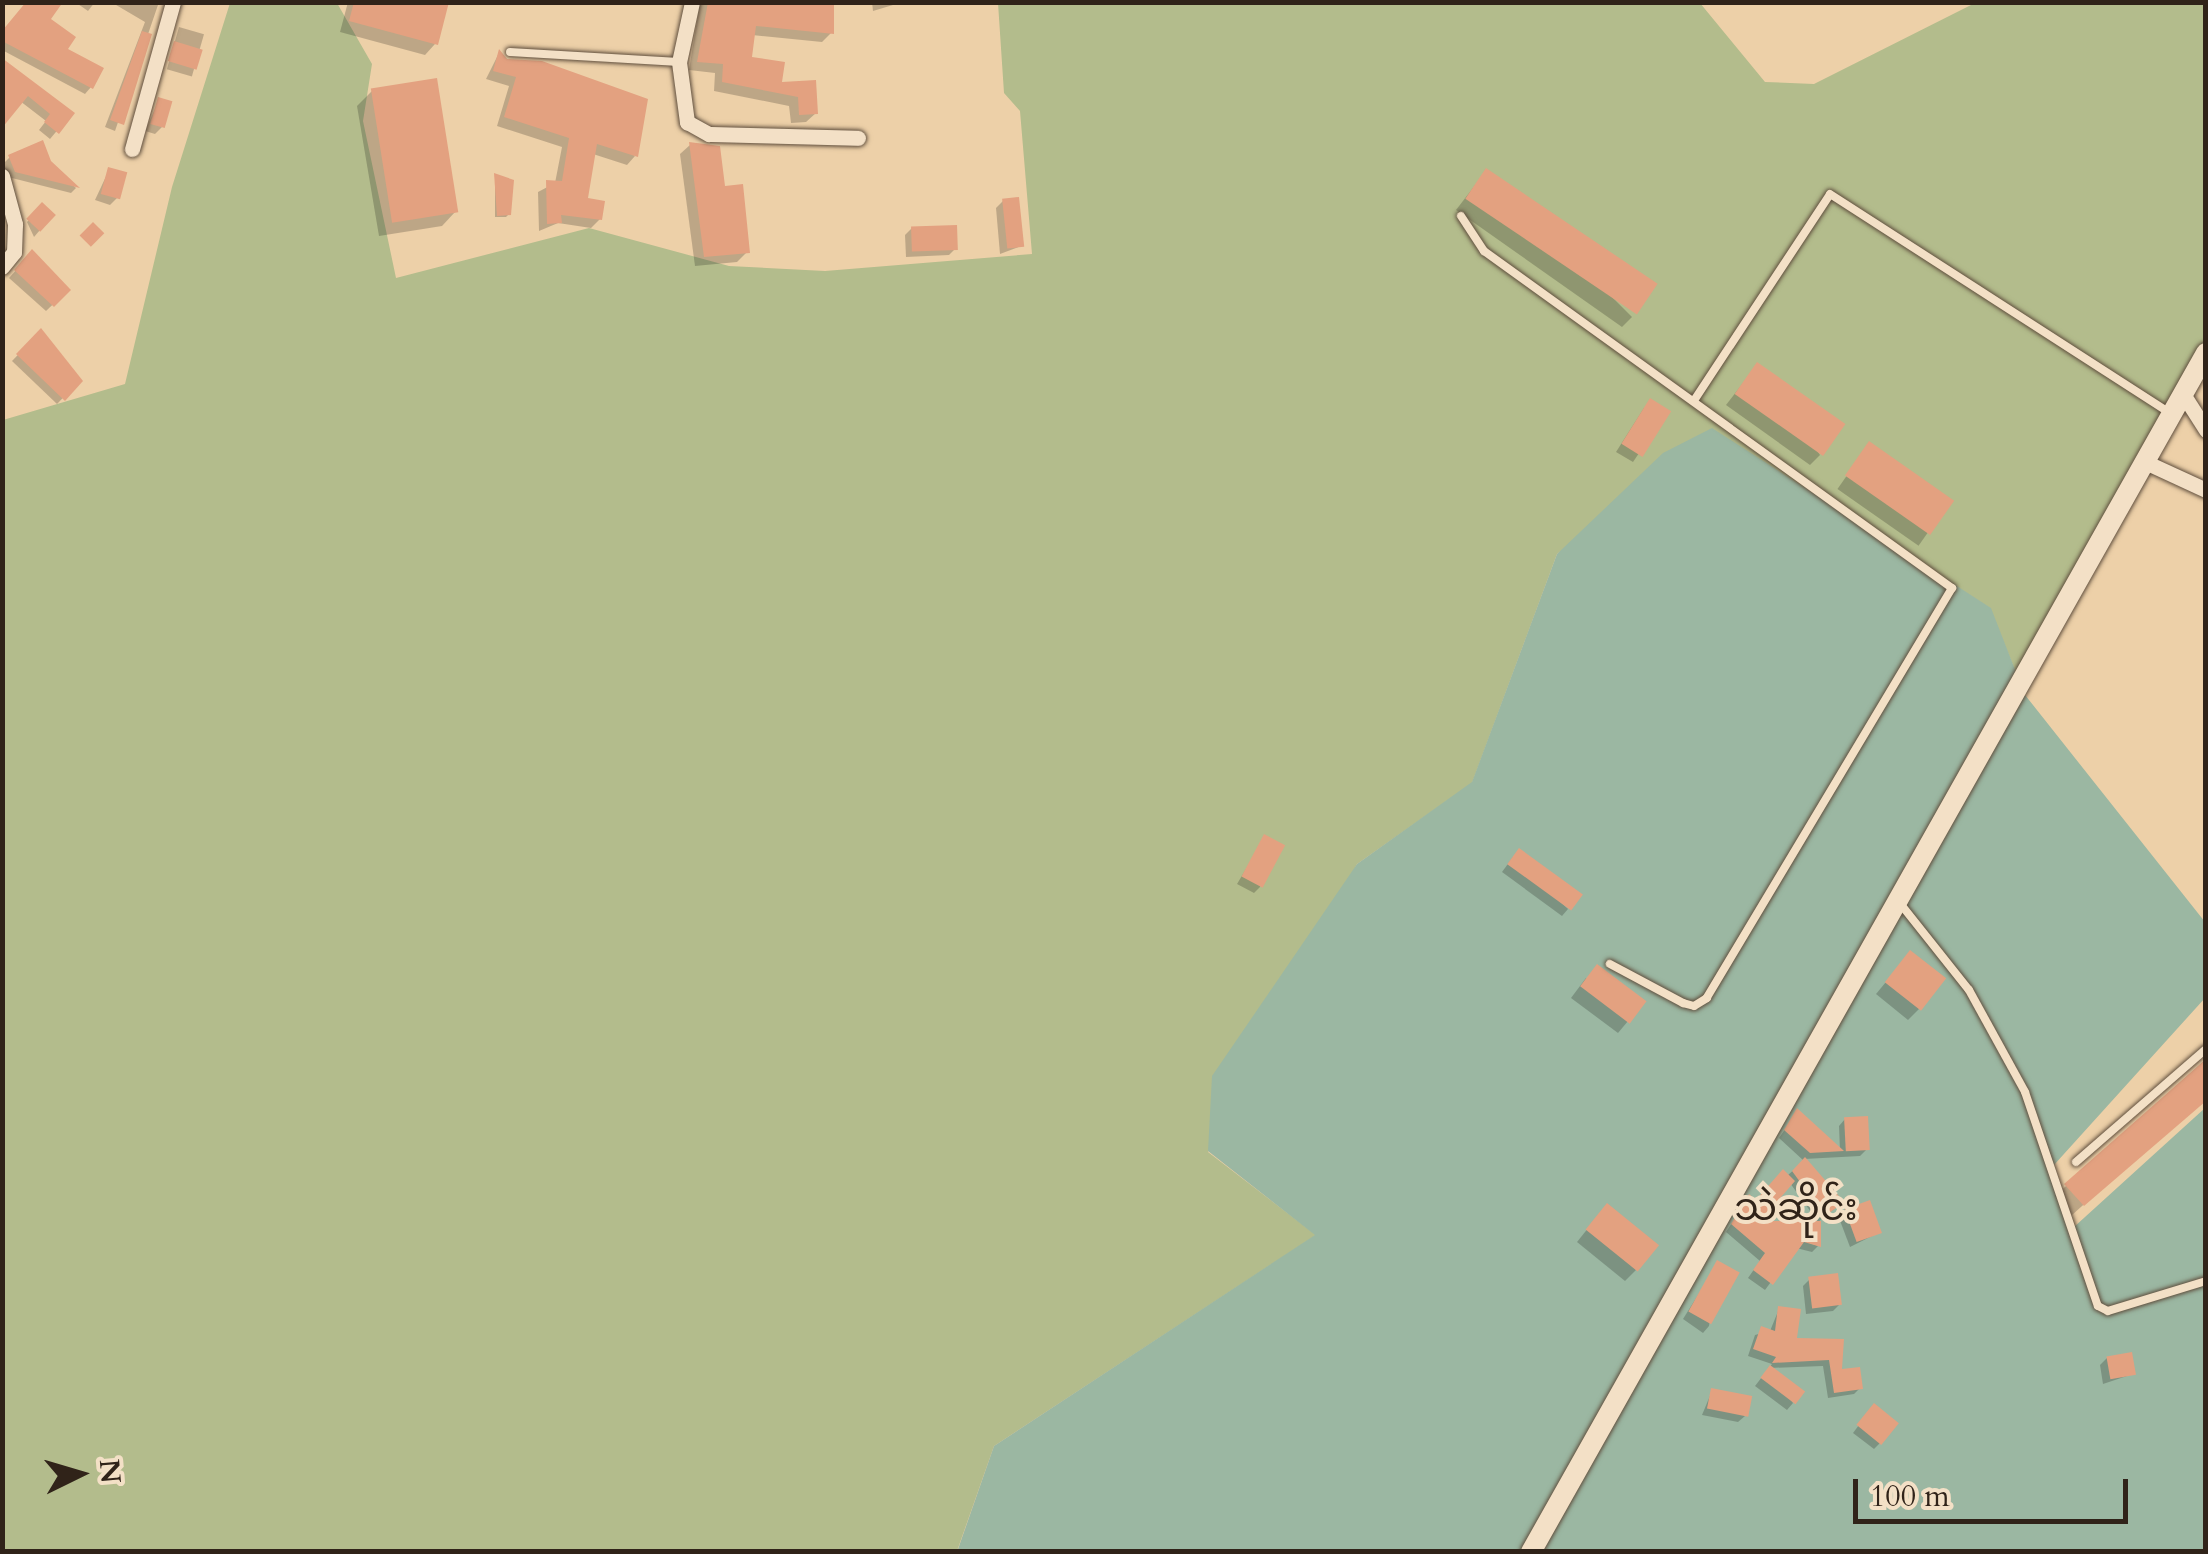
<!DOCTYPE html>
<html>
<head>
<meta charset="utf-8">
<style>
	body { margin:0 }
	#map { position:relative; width:2208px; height:1554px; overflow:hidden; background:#edd0a8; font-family:Cardo,"Noto Sans Myanmar",serif }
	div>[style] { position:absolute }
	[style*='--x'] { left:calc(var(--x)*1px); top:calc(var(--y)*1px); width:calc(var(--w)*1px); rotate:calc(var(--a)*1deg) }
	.green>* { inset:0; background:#b3bc8c }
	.water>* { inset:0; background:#9bb7a2 }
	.shadow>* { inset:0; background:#0003; transform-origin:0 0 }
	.building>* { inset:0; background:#e3a180; transform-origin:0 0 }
	.roads { filter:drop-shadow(0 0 2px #5f4e3d) drop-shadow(0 0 2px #5f4e3d) }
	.lane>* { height:8px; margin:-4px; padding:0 4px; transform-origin:4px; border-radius:4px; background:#f3e0c6 }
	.street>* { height:15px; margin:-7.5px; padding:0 7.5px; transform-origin:7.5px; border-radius:7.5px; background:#f3e0c6 }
	.secondary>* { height:20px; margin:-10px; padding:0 10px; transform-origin:10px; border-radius:10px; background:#f3e0c6 }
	span { translate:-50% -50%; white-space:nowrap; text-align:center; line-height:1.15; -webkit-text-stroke:8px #f3e0c6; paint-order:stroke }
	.quarter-label { font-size:38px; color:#302319 }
	.frame { position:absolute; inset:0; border:5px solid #302319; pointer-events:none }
	.north { position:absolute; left:30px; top:1424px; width:100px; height:100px; -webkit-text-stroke:8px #f3e0c6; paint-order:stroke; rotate:85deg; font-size:28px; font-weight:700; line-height:40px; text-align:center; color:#302319 }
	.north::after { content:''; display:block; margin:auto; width:35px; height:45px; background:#302319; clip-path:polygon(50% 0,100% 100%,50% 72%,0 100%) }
	.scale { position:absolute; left:1853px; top:1479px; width:275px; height:45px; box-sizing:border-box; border:5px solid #302319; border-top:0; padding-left:12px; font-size:30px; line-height:35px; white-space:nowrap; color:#302319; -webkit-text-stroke:8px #f3e0c6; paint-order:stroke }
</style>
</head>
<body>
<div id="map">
	<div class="green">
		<div style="clip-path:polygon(230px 3px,337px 3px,372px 64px,363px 121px,396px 278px,589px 228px,729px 266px,825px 271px,1032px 254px,1020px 111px,1004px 93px,998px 3px,1700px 3px,1765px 82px,1814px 84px,1975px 3px,2205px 3px,2205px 342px,2025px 695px,1990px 608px,1712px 429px,1557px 554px,1472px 783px,1357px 864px,1208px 1152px,1316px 1235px,994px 1446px,957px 1551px,3px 1552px,3px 420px,125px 384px,172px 187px)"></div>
	</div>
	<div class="water">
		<div style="clip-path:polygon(1712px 428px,1991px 608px,2025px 695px,2205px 922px,2205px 998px,2054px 1165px,2074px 1227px,2205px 1108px,2205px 1551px,957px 1552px,994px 1446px,1315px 1235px,1208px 1151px,1212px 1076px,1357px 864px,1472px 782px,1557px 554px,1663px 453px)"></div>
	</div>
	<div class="shadow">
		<div style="clip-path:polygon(75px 2px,95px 2px,88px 11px)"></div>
		<div style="clip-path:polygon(111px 2px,159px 2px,115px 131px,105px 127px,145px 22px)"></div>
		<div style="clip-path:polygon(348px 2px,445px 2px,435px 44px,425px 55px,340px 32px)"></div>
		<div style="clip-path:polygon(700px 2px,833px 2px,831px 33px,822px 42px,752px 35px,749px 59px,779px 85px,813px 82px,816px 113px,806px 122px,791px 123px,789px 106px,714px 91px,715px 73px,689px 70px)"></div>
		<div style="clip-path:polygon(872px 2px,903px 2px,873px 11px)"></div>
		<div style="clip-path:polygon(47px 19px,91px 87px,85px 94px,2px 50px,2px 41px)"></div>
		<div style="left:179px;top:27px;width:26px;height:44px;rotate:16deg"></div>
		<div style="clip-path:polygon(499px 53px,635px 156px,627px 165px,593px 154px,585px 200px,600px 219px,591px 228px,558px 223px,539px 231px,538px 192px,555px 183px,562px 147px,497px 126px,509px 86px,486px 79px)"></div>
		<div style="clip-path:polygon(9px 78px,71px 114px,50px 139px,39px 130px,46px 121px,20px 101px)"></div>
		<div style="clip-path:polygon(372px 91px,456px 211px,442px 226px,379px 236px,357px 106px)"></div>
		<div style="clip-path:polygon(159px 100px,162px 127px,155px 134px,145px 131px)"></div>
		<div style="clip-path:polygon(690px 145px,722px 189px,747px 252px,737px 262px,695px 266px,680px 154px)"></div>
		<div style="clip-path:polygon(10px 157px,49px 162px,76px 188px,71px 193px,8px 177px,3px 164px)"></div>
		<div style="clip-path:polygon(109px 170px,117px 198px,110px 205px,95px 200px)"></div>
		<div style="clip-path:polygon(1486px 171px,1632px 317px,1622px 327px,1456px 210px)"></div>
		<div style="clip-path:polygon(495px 176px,509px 214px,506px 217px,495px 217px)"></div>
		<div style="clip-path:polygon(1003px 201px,1021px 246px,1000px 254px,996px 208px)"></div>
		<div style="clip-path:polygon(42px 206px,53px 215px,34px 237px,27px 222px)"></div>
		<div style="clip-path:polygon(912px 228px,955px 249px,949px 255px,906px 257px,905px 235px)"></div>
		<div style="clip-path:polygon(26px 259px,68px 290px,46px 311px,9px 278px)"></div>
		<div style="clip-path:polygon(40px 332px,80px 380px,57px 404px,12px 361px)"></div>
		<div style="clip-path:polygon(1757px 365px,1820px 455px,1810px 465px,1726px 405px)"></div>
		<div style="clip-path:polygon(1644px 408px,1667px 412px,1633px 462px,1616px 452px)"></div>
		<div style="left:1869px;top:444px;width:99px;height:55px;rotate:35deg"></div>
		<div style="clip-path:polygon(1265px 837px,1260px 887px,1254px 893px,1237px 884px)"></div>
		<div style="clip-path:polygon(1513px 857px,1568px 909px,1562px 916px,1502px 872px)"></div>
		<div style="clip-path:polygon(1910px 953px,1919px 1009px,1908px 1020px,1876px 994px)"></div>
		<div style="clip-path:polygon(1586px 978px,1644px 1002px,1618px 1033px,1571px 998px)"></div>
		<div style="clip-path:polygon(2206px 1059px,2206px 1095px,2072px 1215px,2055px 1196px)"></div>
		<div style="clip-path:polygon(1797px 1112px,1840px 1151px,1839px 1126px,1845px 1119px,1867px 1149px,1860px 1156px,1804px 1159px,1834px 1209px,1818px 1222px,1790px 1183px,1754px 1223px,1818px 1246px,1812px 1252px,1796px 1248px,1765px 1290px,1748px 1278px,1760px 1261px,1726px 1232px,1749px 1197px,1756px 1203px,1804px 1161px,1779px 1138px)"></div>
		<div style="clip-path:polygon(1846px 1211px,1880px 1232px,1850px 1247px,1839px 1218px)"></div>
		<div style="clip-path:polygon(1597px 1217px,1636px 1270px,1625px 1281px,1577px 1242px)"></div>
		<div style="clip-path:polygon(1718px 1263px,1709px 1326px,1703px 1333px,1683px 1319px)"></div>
		<div style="clip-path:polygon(1809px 1280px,1840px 1304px,1833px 1311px,1806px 1314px,1803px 1286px)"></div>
		<div style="clip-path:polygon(1779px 1309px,1794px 1340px,1842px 1342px,1839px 1372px,1860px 1388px,1854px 1394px,1828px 1398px,1823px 1366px,1770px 1368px,1793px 1403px,1787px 1410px,1755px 1386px,1772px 1364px,1748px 1356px,1755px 1335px,1770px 1331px)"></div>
		<div style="clip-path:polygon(2107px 1358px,2133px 1374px,2103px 1384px,2100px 1365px)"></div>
		<div style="clip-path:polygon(1712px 1391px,1745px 1416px,1738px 1422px,1702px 1415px)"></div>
		<div style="clip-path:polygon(1868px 1413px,1880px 1443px,1874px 1449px,1853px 1433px)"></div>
	</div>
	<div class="building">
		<div style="clip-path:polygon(26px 2px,63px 2px,51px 19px,76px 37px,68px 49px,104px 68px,93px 89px,2px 41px,2px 31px)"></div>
		<div style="clip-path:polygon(354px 2px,449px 2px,438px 45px,349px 21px)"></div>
		<div style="clip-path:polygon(708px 2px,834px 4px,834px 34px,756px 26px,752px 57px,785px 62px,782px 82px,816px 80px,818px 114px,799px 115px,798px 97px,722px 82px,723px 64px,697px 62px)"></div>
		<div style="clip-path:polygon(142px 31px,152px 34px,124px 125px,110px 120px)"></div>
		<div style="left:174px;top:41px;width:30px;height:21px;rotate:17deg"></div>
		<div style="clip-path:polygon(499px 49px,507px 59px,542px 61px,648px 99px,638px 157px,597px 144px,588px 198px,605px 201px,602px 220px,561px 215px,562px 223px,547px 224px,546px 180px,562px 181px,569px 138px,504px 117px,516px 77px,493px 71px)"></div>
		<div style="clip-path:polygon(2px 58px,75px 113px,59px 134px,44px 122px,50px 114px,28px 96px,2px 128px)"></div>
		<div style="left:437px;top:78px;width:136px;height:67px;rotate:81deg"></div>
		<div style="left:158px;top:97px;width:15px;height:28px;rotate:16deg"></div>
		<div style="clip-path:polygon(43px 140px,51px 161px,80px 188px,15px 172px,8px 155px)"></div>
		<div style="clip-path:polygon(689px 142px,720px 146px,725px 186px,743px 184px,750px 253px,704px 257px)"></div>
		<div style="left:108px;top:167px;width:20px;height:28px;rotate:15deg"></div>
		<div style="left:1486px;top:168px;width:207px;height:37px;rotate:34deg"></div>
		<div style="clip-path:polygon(494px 173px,514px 180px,511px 215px,497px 216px)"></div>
		<div style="left:1019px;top:197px;width:50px;height:17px;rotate:84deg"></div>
		<div style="left:42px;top:202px;width:19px;height:23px;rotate:43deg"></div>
		<div style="left:93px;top:222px;width:16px;height:19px;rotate:45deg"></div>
		<div style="left:957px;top:225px;width:25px;height:46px;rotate:88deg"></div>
		<div style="clip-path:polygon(32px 249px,71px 290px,54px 307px,14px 270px)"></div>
		<div style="clip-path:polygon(41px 328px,83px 381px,65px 401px,16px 354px)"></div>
		<div style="left:1757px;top:362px;width:108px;height:39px;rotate:35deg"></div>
		<div style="left:1650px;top:398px;width:25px;height:54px;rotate:32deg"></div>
		<div style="left:1869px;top:441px;width:104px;height:42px;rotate:35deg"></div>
		<div style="left:1264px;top:834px;width:24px;height:48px;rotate:28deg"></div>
		<div style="left:1519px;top:848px;width:79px;height:20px;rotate:36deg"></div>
		<div style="left:1910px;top:950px;width:46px;height:41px;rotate:38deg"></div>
		<div style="left:1597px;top:964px;width:62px;height:28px;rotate:37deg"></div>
		<div style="clip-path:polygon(2206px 1059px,2206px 1101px,2084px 1206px,2064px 1184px)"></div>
		<div style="clip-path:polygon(1797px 1108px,1844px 1151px,1810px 1153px,1784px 1130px)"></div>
		<div style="left:1868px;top:1116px;width:34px;height:24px;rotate:87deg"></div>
		<div style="clip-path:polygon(1805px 1157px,1844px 1202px,1825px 1216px,1792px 1171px)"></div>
		<div style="clip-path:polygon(1783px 1169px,1795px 1181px,1760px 1221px,1821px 1221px,1821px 1247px,1804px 1242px,1773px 1285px,1753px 1270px,1765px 1253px,1731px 1224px,1749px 1194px,1756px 1200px)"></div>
		<div style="left:1870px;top:1200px;width:35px;height:27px;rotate:70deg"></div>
		<div style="left:1607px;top:1203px;width:67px;height:34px;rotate:39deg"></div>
		<div style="left:1717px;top:1260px;width:26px;height:59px;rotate:29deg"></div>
		<div style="left:1838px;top:1273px;width:32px;height:30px;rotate:83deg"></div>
		<div style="clip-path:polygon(1778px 1306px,1801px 1309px,1797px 1338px,1844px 1339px,1842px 1369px,1860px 1367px,1863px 1389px,1834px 1393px,1829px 1360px,1772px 1363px,1776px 1357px,1753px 1349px,1761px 1326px,1775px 1331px)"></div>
		<div style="left:2132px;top:1352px;width:23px;height:26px;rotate:80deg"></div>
		<div style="left:1770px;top:1365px;width:44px;height:16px;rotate:37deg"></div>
		<div style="left:1711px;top:1388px;width:42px;height:21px;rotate:11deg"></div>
		<div style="left:1874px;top:1403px;width:32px;height:28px;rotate:39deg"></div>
	</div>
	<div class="roads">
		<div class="lane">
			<div style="--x:510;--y:52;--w:169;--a:3.4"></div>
			<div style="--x:1461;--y:216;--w:42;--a:56.7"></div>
			<div style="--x:1484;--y:251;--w:577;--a:35.76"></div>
			<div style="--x:1952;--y:588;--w:478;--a:120.9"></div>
			<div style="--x:1707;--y:998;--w:15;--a:148"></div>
			<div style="--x:1694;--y:1006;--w:11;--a:-165"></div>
			<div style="--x:1683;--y:1003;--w:83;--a:-151.9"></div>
			<div style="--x:1695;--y:399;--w:245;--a:-56.6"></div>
			<div style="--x:1830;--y:194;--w:406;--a:32.8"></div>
			<div style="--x:1899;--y:902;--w:112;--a:51.5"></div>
			<div style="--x:1969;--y:990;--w:116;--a:61.2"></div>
			<div style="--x:2025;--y:1092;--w:226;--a:71.2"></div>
			<div style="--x:2098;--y:1306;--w:11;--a:27"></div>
			<div style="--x:2108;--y:1311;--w:102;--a:-17"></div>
			<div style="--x:2076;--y:1162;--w:172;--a:-41"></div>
		</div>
		<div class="street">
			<div style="--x:692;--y:2;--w:61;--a:102.2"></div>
			<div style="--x:679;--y:62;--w:61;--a:82.4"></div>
			<div style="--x:687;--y:122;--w:25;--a:29"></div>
			<div style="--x:709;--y:134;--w:149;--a:1.5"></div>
			<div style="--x:132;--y:149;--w:153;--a:-74.4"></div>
			<div style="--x:2;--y:176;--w:50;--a:74.8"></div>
			<div style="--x:15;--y:224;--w:28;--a:92"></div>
			<div style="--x:14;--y:252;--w:19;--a:129"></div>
			<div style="--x:2183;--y:394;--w:43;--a:57.4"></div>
			<div style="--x:2143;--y:461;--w:69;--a:24.7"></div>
		</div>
		<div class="secondary">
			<div style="--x:1531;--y:1552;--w:1376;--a:-60.62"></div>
		</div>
	</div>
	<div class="quarter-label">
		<span style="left:1796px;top:1209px">သဲဆိုင်း</span>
	</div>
	<div class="frame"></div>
	<div class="north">N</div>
	<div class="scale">100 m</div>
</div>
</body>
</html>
